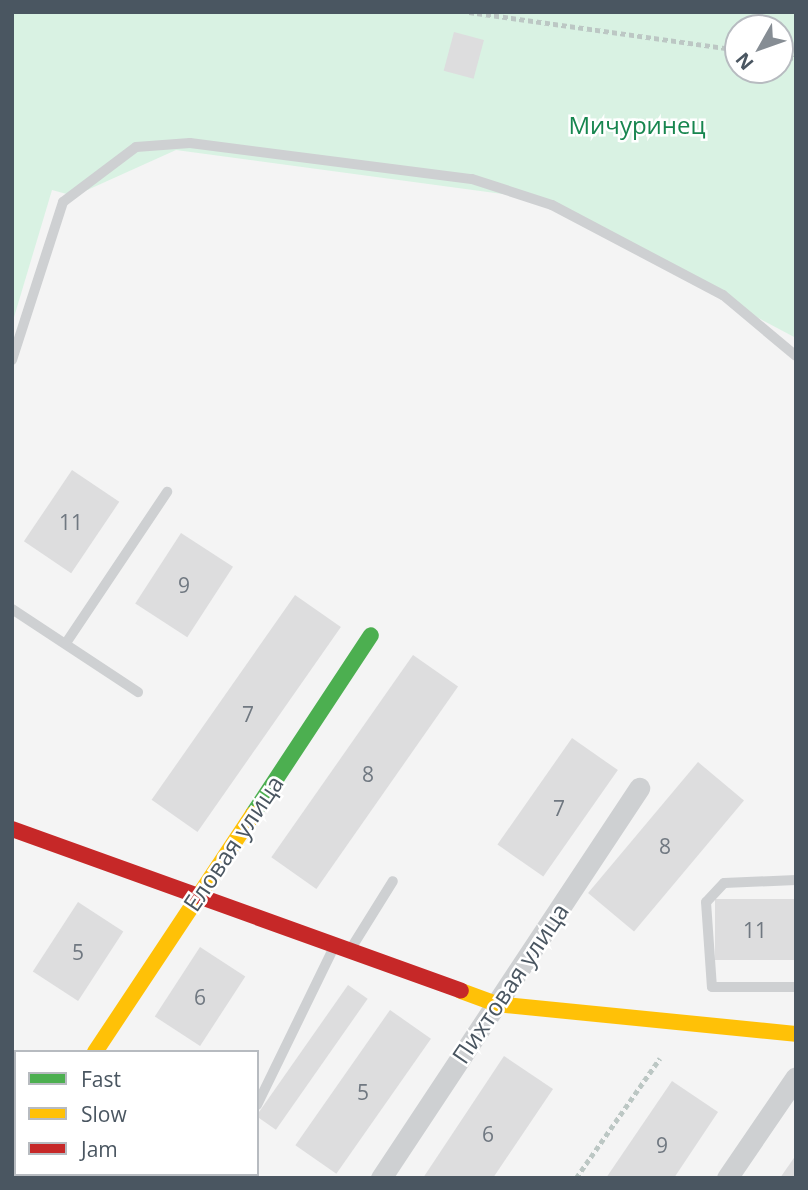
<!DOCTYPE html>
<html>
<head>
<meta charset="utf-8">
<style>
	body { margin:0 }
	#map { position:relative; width:808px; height:1190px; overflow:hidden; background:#f4f4f4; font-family:"Open Sans",sans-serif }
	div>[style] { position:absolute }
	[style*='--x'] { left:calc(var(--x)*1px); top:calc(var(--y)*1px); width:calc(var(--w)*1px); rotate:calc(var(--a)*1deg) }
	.green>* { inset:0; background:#d9f2e3 }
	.building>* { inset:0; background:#ddddde; transform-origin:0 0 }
	.path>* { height:4.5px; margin-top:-2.25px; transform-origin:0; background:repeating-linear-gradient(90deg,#bcc7c4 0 5px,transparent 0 8.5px) }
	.lane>* { height:10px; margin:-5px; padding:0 5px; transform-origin:5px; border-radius:5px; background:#ced0d2 }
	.street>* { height:21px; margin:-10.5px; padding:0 10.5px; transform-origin:10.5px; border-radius:10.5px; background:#ced0d2 }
	.fast>* { height:16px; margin:-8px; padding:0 8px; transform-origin:8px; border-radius:8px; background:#4caf50 }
	.slow>* { height:16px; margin:-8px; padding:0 8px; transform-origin:8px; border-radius:8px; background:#ffc107 }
	.jam>* { height:16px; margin:-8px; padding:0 8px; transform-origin:8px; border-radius:8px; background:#c62828 }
	span { translate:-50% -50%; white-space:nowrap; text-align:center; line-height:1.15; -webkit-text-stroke:5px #fff; paint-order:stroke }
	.number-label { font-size:21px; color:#707881 }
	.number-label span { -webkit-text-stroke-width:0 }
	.park-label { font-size:24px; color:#17864f }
	.street-label { font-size:24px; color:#4a5661 }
	.frame { position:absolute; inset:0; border:14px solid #4a5661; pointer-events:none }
	.legend { position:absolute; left:14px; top:1050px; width:245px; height:126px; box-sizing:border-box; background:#fff; border:2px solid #b7bbc0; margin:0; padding:9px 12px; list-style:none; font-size:21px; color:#4a5661 }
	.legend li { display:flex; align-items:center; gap:14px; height:35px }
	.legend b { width:35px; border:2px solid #b7bbc0 }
	.north { position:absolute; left:724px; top:14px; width:70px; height:70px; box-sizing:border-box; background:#fff; border:2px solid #b7bbc0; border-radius:50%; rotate:230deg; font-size:19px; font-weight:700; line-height:28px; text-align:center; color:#4a5661 }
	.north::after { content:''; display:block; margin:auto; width:24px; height:32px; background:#868d94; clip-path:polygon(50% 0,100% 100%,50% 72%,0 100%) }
</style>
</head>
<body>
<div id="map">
	<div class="green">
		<div style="clip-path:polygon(evenodd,12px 12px,796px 12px,796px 338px,533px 198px,176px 150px,74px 196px,52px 190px,12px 324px,12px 12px,738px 28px,780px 28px,780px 70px,738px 70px,738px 28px)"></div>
	</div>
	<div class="building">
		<div style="left:454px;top:32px;width:31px;height:40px;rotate:15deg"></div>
		<div style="left:72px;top:470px;width:57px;height:86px;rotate:34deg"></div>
		<div style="left:181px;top:533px;width:62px;height:84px;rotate:33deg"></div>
		<div style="left:295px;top:595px;width:56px;height:250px;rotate:35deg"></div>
		<div style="left:413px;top:655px;width:55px;height:247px;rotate:35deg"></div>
		<div style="left:572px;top:738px;width:56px;height:130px;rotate:35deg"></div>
		<div style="left:698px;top:762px;width:60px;height:171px;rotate:40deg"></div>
		<div style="left:796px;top:899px;width:61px;height:81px;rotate:90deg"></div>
		<div style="left:78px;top:902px;width:54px;height:83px;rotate:33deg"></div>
		<div style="left:200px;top:947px;width:54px;height:83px;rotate:33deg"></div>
		<div style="left:348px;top:985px;width:24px;height:160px;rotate:35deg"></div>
		<div style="left:390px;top:1010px;width:50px;height:165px;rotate:35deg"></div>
		<div style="clip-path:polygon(504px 1056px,553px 1089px,493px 1178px,423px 1178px)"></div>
		<div style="clip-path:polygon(672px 1081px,718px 1112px,674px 1178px,606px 1178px)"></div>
		<div style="clip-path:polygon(796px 1155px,796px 1178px,780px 1178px)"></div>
		<div style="left:53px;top:1174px;width:55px;height:4px"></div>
	</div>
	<div class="path">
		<div style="--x:469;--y:12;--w:272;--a:8"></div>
		<div style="--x:780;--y:56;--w:16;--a:7"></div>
		<div style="--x:12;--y:1083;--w:4;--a:27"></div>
		<div style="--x:149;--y:1174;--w:7;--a:34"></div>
		<div style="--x:159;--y:1178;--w:5;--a:-53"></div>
		<div style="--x:576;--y:1178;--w:146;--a:-55"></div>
	</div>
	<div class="lane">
		<div style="--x:12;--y:360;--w:166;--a:-72.1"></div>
		<div style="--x:63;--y:202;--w:91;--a:-37"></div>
		<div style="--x:136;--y:147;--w:54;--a:-4.2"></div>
		<div style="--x:190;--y:143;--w:284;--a:7.3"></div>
		<div style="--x:472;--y:179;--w:84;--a:18"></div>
		<div style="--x:552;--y:205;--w:193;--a:27.8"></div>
		<div style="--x:723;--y:295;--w:95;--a:39.9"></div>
		<div style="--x:12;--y:609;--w:151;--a:33.4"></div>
		<div style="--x:66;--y:643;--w:182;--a:-56.2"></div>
		<div style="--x:796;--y:880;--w:72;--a:177.6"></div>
		<div style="--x:724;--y:883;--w:26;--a:133"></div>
		<div style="--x:706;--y:902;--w:85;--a:86"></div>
		<div style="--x:712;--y:987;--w:84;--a:0"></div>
		<div style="--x:350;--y:950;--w:81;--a:-58.1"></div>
		<div style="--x:257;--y:1105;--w:176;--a:-64"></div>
		<div style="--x:213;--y:1178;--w:4;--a:-63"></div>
	</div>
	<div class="street">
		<div style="--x:12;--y:1177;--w:6;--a:-51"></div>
		<div style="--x:381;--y:1178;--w:468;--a:-56.5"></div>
		<div style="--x:727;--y:1178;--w:122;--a:-55.7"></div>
	</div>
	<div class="fast">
		<div style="--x:253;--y:814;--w:214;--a:-56.6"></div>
	</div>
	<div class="slow">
		<div style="--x:461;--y:991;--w:37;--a:20"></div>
		<div style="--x:496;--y:1004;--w:301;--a:5.7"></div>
		<div style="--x:95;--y:1052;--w:286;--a:-56.4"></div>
	</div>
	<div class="jam">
		<div style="--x:12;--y:829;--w:477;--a:19.8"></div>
	</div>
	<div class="number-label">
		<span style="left:71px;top:522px">11</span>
		<span style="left:184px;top:585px">9</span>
		<span style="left:248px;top:714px">7</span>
		<span style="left:368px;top:774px">8</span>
		<span style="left:559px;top:808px">7</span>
		<span style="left:665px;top:846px">8</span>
		<span style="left:755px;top:930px">11</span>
		<span style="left:78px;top:952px">5</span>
		<span style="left:200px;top:997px">6</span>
		<span style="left:363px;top:1092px">5</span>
		<span style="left:488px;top:1134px">6</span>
		<span style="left:662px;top:1145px">9</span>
	</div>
	<div class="park-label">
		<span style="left:637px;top:125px">Мичуринец</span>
	</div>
	<div class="street-label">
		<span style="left:233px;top:843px;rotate:-56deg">Еловая улица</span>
		<span style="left:510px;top:983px;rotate:-56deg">Пихтовая улица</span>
	</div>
	<div class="frame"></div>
	<ul class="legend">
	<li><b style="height:9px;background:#4caf50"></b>Fast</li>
	<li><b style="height:9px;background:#ffc107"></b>Slow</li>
	<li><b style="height:9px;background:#c62828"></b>Jam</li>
	</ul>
	<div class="north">N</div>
</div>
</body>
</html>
